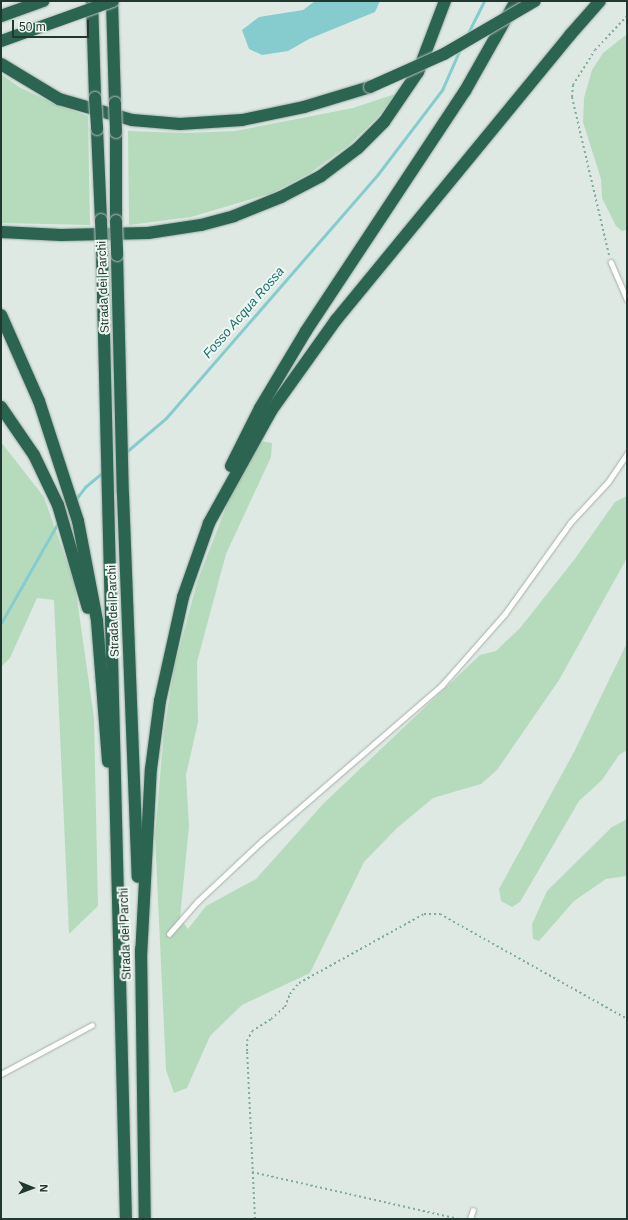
<!DOCTYPE html>
<html>
<head>
<meta charset="utf-8">
<style>
	body { margin:0 }
	#map { position:relative; width:628px; height:1220px; overflow:hidden; background:#dee9e3; font-family:Helvetica,sans-serif }
	div>[style] { position:absolute }
	[style*='--x'] { left:calc(var(--x)*1px); top:calc(var(--y)*1px); width:calc(var(--w)*1px); rotate:calc(var(--a)*1deg) }
	.green>* { inset:0; background:#b6dbbc }
	.water>* { inset:0; background:#86ccce }
	.stream>* { height:3px; margin:-1.5px; padding:0 1.5px; transform-origin:1.5px; border-radius:1.5px; background:#86ccce }
	.path>* { height:2px; margin-top:-1px; transform-origin:0; background:repeating-linear-gradient(90deg,#7ead99 0 2px,transparent 0 5px) }
	.roads { filter:drop-shadow(0 0 1px #a1b0a9) drop-shadow(0 0 1px #a1b0a9) }
	.lane>* { height:4.5px; margin:-2.25px; padding:0 2.25px; transform-origin:2.25px; border-radius:2.25px; background:#fff }
	.highway>* { height:12px; margin:-6px; padding:0 6px; transform-origin:6px; border-radius:6px; background:#2c6452 }
	.bridges { filter:drop-shadow(0 0 1px #bcc3c1) drop-shadow(0 0 1px #bcc3c1) }
	.highway-bridge>* { height:12px; margin:-6px; padding:0 6px; transform-origin:6px; border-radius:6px; background:#2c6452 }
	span { translate:-50% -50%; white-space:nowrap; text-align:center; line-height:1.15; -webkit-text-stroke:4px #eef6f1; paint-order:stroke }
	.street-label { font-size:12px; color:#20382f }
	.water-label { font-size:13px; color:#1c6e72; font-style:italic }
	.frame { position:absolute; inset:0; border:2px solid #20382f; pointer-events:none }
	.north { position:absolute; left:12px; top:1168px; width:40px; height:40px; -webkit-text-stroke:3px #eef6f1; paint-order:stroke; rotate:91deg; font-size:11px; font-weight:700; line-height:16px; text-align:center; color:#20382f }
	.north::after { content:''; display:block; margin:auto; width:14px; height:18px; background:#20382f; clip-path:polygon(50% 0,100% 100%,50% 72%,0 100%) }
	.scale { position:absolute; left:12px; top:20px; width:77px; height:18px; box-sizing:border-box; border:2px solid #20382f; border-top:0; padding-left:5px; font-size:12px; line-height:14px; white-space:nowrap; color:#20382f; -webkit-text-stroke:3px #eef6f1; paint-order:stroke }
</style>
</head>
<body>
<div id="map">
	<div class="green">
		<div style="clip-path:polygon(627px 34px,627px 230px,622px 231px,616px 226px,602px 198px,601px 179px,583px 122px,584px 98px,592px 70px,603px 53px)"></div>
		<div style="clip-path:polygon(1px 74px,19px 87px,59px 106px,88px 116px,90px 225px,1px 223px)"></div>
		<div style="clip-path:polygon(395px 94px,377px 118px,349px 145px,310px 173px,272px 193px,191px 217px,129px 225px,128px 131px,186px 133px,235px 131px,353px 108px)"></div>
		<div style="clip-path:polygon(260px 441px,272px 443px,271px 457px,226px 554px,197px 662px,198px 722px,186px 775px,189px 826px,180px 918px,188px 929px,206px 906px,256px 879px,323px 804px,480px 655px,496px 651px,520px 628px,574px 560px,615px 502px,627px 496px,627px 558px,559px 680px,497px 770px,481px 784px,433px 798px,397px 828px,364px 862px,310px 973px,242px 1005px,210px 1036px,187px 1088px,174px 1093px,166px 1070px,155px 836px,164px 730px,174px 669px,197px 582px,228px 502px)"></div>
		<div style="clip-path:polygon(1px 442px,44px 497px,75px 585px,94px 718px,98px 906px,69px 934px,54px 600px,37px 598px,10px 658px,1px 667px)"></div>
		<div style="clip-path:polygon(627px 643px,627px 750px,619px 755px,602px 780px,579px 801px,520px 902px,512px 907px,501px 901px,499px 889px,574px 752px)"></div>
		<div style="clip-path:polygon(627px 819px,627px 876px,606px 879px,574px 901px,539px 941px,533px 939px,532px 924px,547px 891px,612px 827px)"></div>
	</div>
	<div class="water">
		<div style="clip-path:polygon(315px 1px,380px 1px,375px 12px,309px 39px,288px 51px,262px 55px,249px 49px,242px 30px,259px 17px,303px 10px)"></div>
	</div>
	<div class="stream">
		<div style="--x:466;--y:37;--w:40;--a:-63.4"></div>
		<div style="--x:126;--y:452;--w:52;--a:-40.4"></div>
		<div style="--x:166;--y:418;--w:323;--a:-49"></div>
		<div style="--x:378;--y:174;--w:106;--a:-52.7"></div>
		<div style="--x:442;--y:90;--w:45;--a:-66.3"></div>
		<div style="--x:75;--y:500;--w:16;--a:-52"></div>
		<div style="--x:85;--y:487;--w:26;--a:-40"></div>
		<div style="--x:1;--y:623;--w:117;--a:-60.4"></div>
	</div>
	<div class="path">
		<div style="--x:609;--y:255;--w:162;--a:-103.2"></div>
		<div style="--x:572;--y:97;--w:12;--a:-85"></div>
		<div style="--x:573;--y:85;--w:41;--a:-57.8"></div>
		<div style="--x:595;--y:50;--w:47;--a:-46.7"></div>
		<div style="--x:252;--y:1172;--w:212;--a:12.8"></div>
		<div style="--x:255;--y:1219;--w:168;--a:-92.7"></div>
		<div style="--x:247;--y:1051;--w:10;--a:-90"></div>
		<div style="--x:247;--y:1041;--w:11;--a:-63"></div>
		<div style="--x:252;--y:1031;--w:22;--a:-32"></div>
		<div style="--x:271;--y:1019;--w:18;--a:-41"></div>
		<div style="--x:285;--y:1007;--w:14;--a:-69"></div>
		<div style="--x:290;--y:994;--w:14;--a:-51"></div>
		<div style="--x:299;--y:983;--w:143;--a:-28.9"></div>
		<div style="--x:424;--y:914;--w:16;--a:0"></div>
		<div style="--x:440;--y:914;--w:214;--a:29.3"></div>
	</div>
	<div class="roads">
		<div class="lane">
			<div style="--x:611;--y:262;--w:40;--a:66.6"></div>
			<div style="--x:169;--y:934;--w:43;--a:-48.8"></div>
			<div style="--x:197;--y:902;--w:89;--a:-43.2"></div>
			<div style="--x:262;--y:841;--w:238;--a:-40.9"></div>
			<div style="--x:442;--y:685;--w:94;--a:-48.5"></div>
			<div style="--x:504;--y:615;--w:113;--a:-54.3"></div>
			<div style="--x:570;--y:523;--w:56;--a:-47.2"></div>
			<div style="--x:608;--y:482;--w:34;--a:-56"></div>
			<div style="--x:1;--y:1074;--w:103;--a:-28.3"></div>
			<div style="--x:470;--y:1219;--w:9;--a:-72"></div>
		</div>
		<div class="highway">
			<div style="--x:92;--y:1;--w:97;--a:88.2"></div>
			<div style="--x:112;--y:1;--w:102;--a:88.3"></div>
			<div style="--x:1;--y:16;--w:45;--a:-19.7"></div>
			<div style="--x:1;--y:64;--w:68;--a:31.1"></div>
			<div style="--x:59;--y:99;--w:76;--a:16"></div>
			<div style="--x:132;--y:120;--w:48;--a:4.8"></div>
			<div style="--x:180;--y:124;--w:62;--a:-3.7"></div>
			<div style="--x:242;--y:120;--w:63;--a:-11.8"></div>
			<div style="--x:304;--y:107;--w:69;--a:-16.9"></div>
			<div style="--x:97;--y:129;--w:91;--a:87.5"></div>
			<div style="--x:116;--y:132;--w:89;--a:90"></div>
			<div style="--x:1;--y:232;--w:60;--a:2.9"></div>
			<div style="--x:61;--y:235;--w:87;--a:-1.3"></div>
			<div style="--x:148;--y:233;--w:54;--a:-8.6"></div>
			<div style="--x:201;--y:225;--w:34;--a:-15"></div>
			<div style="--x:234;--y:216;--w:51;--a:-22"></div>
			<div style="--x:281;--y:197;--w:45;--a:-27.7"></div>
			<div style="--x:321;--y:176;--w:46;--a:-37.1"></div>
			<div style="--x:358;--y:148;--w:37;--a:-45"></div>
			<div style="--x:384;--y:122;--w:60;--a:-55.8"></div>
			<div style="--x:418;--y:72;--w:76;--a:-69.2"></div>
			<div style="--x:102;--y:254;--w:965;--a:88.58"></div>
			<div style="--x:117;--y:255;--w:239;--a:88.6"></div>
			<div style="--x:123;--y:494;--w:383;--a:87.8"></div>
			<div style="--x:1;--y:315;--w:94;--a:66.2"></div>
			<div style="--x:39;--y:401;--w:126;--a:72"></div>
			<div style="--x:78;--y:521;--w:102;--a:79.2"></div>
			<div style="--x:97;--y:621;--w:141;--a:85.5"></div>
			<div style="--x:1;--y:407;--w:58;--a:55.5"></div>
			<div style="--x:34;--y:455;--w:55;--a:64.4"></div>
			<div style="--x:58;--y:505;--w:107;--a:73.8"></div>
			<div style="--x:231;--y:466;--w:65;--a:-63.4"></div>
			<div style="--x:260;--y:408;--w:90;--a:-59.1"></div>
			<div style="--x:306;--y:331;--w:288;--a:-56.5"></div>
			<div style="--x:465;--y:91;--w:103;--a:-60.5"></div>
			<div style="--x:141;--y:949;--w:270;--a:89.2"></div>
			<div style="--x:141;--y:957;--w:188;--a:-87"></div>
			<div style="--x:151;--y:769;--w:69;--a:-82.5"></div>
			<div style="--x:160;--y:701;--w:107;--a:-77.5"></div>
			<div style="--x:183;--y:597;--w:78;--a:-70.6"></div>
			<div style="--x:209;--y:523;--w:128;--a:-61"></div>
			<div style="--x:271;--y:411;--w:112;--a:-54.5"></div>
			<div style="--x:336;--y:320;--w:369;--a:-50.6"></div>
			<div style="--x:570;--y:35;--w:45;--a:-48.6"></div>
		</div>
	</div>
	<div class="bridges">
		<div class="highway-bridge">
			<div style="--x:1;--y:41;--w:119;--a:-19.7"></div>
			<div style="--x:370;--y:87;--w:81;--a:-24"></div>
			<div style="--x:444;--y:54;--w:105;--a:-30.2"></div>
			<div style="--x:95;--y:98;--w:31;--a:86"></div>
			<div style="--x:115;--y:103;--w:29;--a:88"></div>
			<div style="--x:101;--y:220;--w:34;--a:88"></div>
			<div style="--x:116;--y:221;--w:34;--a:88"></div>
		</div>
	</div>
	<div class="street-label">
		<span style="left:104px;top:287px;rotate:-92deg">Strada dei Parchi</span>
		<span style="left:114px;top:611px;rotate:-92deg">Strada dei Parchi</span>
		<span style="left:126px;top:934px;rotate:-92deg">Strada dei Parchi</span>
	</div>
	<div class="water-label">
		<span style="left:244px;top:313px;rotate:-49deg">Fosso Acqua Rossa</span>
	</div>
	<div class="frame"></div>
	<div class="north">N</div>
	<div class="scale">50 m</div>
</div>
</body>
</html>
